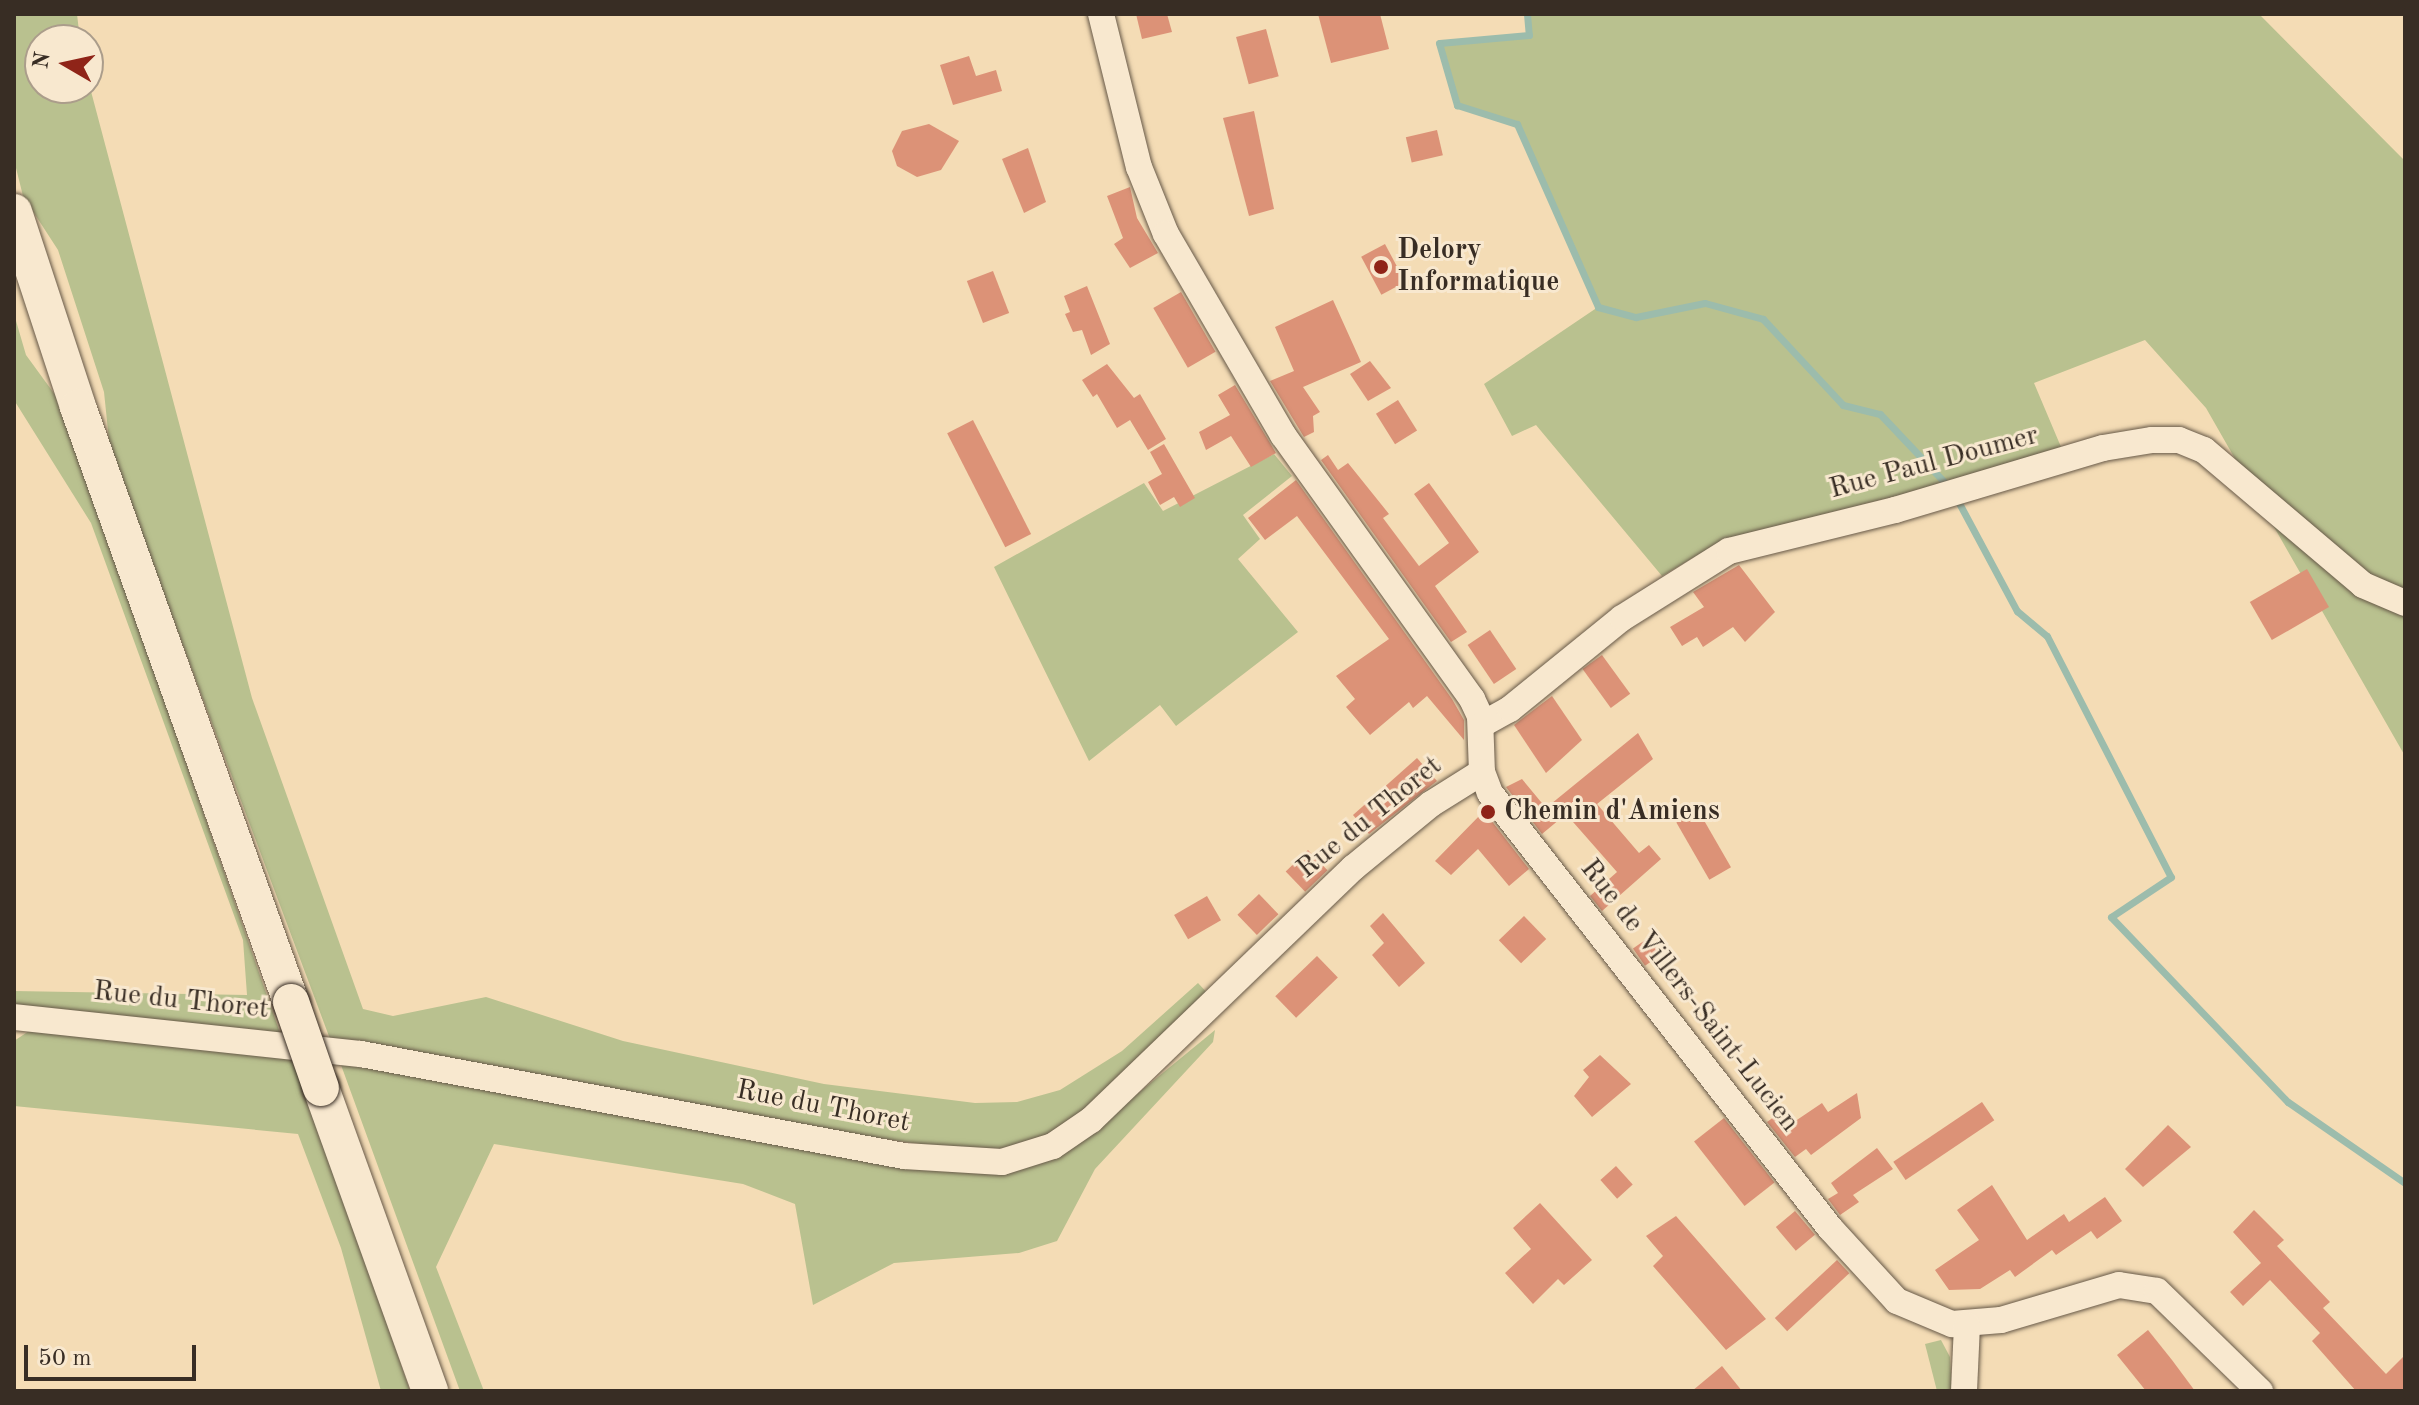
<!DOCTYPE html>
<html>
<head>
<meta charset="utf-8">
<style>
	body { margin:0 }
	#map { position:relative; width:2419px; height:1405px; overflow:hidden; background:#f4dcb5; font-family:"Old Standard TT",serif }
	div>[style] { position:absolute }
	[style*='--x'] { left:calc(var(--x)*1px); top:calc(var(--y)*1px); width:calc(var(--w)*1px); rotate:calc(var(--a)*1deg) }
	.green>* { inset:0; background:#b9c18f }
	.stream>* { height:7px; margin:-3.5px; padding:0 3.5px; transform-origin:3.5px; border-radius:3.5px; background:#9cbcac }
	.building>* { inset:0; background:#dc9277; transform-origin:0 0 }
	.roads { filter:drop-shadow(0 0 2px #675948) drop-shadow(0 0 2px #675948) }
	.street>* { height:26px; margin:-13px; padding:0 13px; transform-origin:13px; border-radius:13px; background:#f8e8cf }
	.secondary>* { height:36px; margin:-18px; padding:0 18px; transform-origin:18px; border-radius:18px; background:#f8e8cf }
	.bridges { filter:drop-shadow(0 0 2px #382d24) drop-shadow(0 0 2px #382d24) }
	.secondary-bridge>* { height:36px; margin:-18px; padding:0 18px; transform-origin:18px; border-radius:18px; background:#f8e8cf }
	.dots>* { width:22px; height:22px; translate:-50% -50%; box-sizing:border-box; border:4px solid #f8e8cf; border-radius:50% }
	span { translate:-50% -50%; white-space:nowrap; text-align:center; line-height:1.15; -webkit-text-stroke:6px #f8e8cf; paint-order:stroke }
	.poi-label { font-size:28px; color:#382d24; font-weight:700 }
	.left { translate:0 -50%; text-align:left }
	.street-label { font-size:28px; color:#382d24 }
	.frame { position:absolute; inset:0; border:16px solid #382d24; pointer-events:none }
	.north { position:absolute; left:24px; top:24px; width:80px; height:80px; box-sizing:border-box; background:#f8e8cf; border:2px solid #ab9d8b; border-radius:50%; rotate:279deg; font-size:22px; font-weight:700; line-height:32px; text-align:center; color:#382d24 }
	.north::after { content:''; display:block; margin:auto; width:28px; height:36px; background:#8f2418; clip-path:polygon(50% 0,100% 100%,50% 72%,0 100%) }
	.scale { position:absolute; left:24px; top:1345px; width:172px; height:36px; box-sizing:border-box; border:4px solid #382d24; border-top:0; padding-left:10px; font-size:24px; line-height:28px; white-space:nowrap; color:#382d24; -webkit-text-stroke:6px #f8e8cf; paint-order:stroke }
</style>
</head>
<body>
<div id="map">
	<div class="green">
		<div style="clip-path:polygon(14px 14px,77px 14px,80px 40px,40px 40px,40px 88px,88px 88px,88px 80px,252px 698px,363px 1009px,393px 1016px,486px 997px,623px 1041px,824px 1084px,975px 1103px,1017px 1102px,1060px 1090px,1122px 1051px,1198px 983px,1212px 998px,1061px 1129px,1025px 1148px,975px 1152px,810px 1128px,330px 1039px,110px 450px,104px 392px,58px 250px,23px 196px,14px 160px)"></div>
		<div style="clip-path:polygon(1527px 14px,2259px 14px,2405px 161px,2405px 756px,2206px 408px,2145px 340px,2034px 383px,2064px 454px,1725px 539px,1662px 576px,1536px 425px,1512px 436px,1484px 384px,1598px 307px,1517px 124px,1457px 105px,1439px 43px,1528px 35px)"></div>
		<div style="clip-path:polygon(14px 314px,26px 355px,61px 403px,280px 1033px,14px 1012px,14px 991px,247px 995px,243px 940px,91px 523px,14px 400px)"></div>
		<div style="clip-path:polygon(1274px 454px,1292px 476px,1243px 515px,1260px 539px,1238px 559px,1298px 632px,1176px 726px,1160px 705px,1089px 761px,994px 567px,1144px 483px,1163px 511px)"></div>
		<div style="clip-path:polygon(1215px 1030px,1213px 1042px,1095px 1169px,1057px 1241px,1019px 1253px,894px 1263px,813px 1305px,795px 1204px,743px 1184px,494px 1144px,436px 1267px,484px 1391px,460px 1391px,341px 1065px,431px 1075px,829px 1150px,1063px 1155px)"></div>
		<div style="clip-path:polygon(29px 1031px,291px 1059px,323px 1136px,410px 1391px,381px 1391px,341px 1248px,298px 1134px,14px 1106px,14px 1041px)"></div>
		<div style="clip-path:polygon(1941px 1340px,1950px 1357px,1952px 1391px,1937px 1391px,1925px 1344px)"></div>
	</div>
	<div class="stream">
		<div style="--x:1527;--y:14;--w:21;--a:85"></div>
		<div style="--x:1529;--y:35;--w:90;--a:174.9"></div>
		<div style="--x:1439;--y:43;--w:65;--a:73.8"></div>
		<div style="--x:1457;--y:105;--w:63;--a:17.6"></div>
		<div style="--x:1517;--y:124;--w:200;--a:66.1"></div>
		<div style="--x:1598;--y:307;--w:39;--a:15"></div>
		<div style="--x:1636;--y:317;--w:70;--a:-11.5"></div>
		<div style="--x:1705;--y:303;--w:60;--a:15.4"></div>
		<div style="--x:1763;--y:319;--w:117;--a:47.1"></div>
		<div style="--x:1843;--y:405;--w:38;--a:14"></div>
		<div style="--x:1880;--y:414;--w:102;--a:46.6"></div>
		<div style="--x:1959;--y:503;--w:123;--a:61.8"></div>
		<div style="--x:2017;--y:611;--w:39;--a:40"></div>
		<div style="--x:2047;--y:636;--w:271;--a:62.8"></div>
		<div style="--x:2171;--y:877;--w:72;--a:146.3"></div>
		<div style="--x:2111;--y:917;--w:256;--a:46.3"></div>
		<div style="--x:2288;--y:1102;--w:142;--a:34.7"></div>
	</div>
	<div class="building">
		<div style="clip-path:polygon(1136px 14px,1167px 14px,1172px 32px,1142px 39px)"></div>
		<div style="clip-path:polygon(1318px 14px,1380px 14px,1389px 49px,1331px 63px)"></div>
		<div style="left:1266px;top:29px;width:49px;height:31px;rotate:75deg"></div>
		<div style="clip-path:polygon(969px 56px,976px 76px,996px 70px,1002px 91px,953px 105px,940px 65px)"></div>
		<div style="clip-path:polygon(1254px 111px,1274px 209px,1249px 216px,1223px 118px)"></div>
		<div style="clip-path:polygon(929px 124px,959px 141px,941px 170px,917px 177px,897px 166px,892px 151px,902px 131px)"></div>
		<div style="left:1437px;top:130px;width:26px;height:32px;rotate:77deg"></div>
		<div style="clip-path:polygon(1028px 148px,1046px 202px,1024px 213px,1002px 159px)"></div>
		<div style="clip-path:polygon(1130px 187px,1137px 218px,1158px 253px,1130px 268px,1114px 244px,1123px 238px,1107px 196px)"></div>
		<div style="left:1385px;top:244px;width:43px;height:27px;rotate:62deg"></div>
		<div style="left:993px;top:271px;width:45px;height:28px;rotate:69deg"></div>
		<div style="clip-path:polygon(1087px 286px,1110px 344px,1091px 355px,1082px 330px,1073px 332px,1065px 314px,1070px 312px,1064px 296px)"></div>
		<div style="left:1181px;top:292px;width:69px;height:32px;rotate:60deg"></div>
		<div style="clip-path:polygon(1333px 300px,1361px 362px,1303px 387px,1320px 412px,1313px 416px,1314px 432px,1304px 437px,1270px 381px,1294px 371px,1275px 327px)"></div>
		<div style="clip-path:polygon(1370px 361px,1391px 388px,1368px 401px,1350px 374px)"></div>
		<div style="clip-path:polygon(1107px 364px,1134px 398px,1140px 394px,1166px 439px,1148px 450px,1130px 420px,1117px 428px,1097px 394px,1093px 397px,1082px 380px)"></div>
		<div style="clip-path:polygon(1235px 385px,1276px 453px,1251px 467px,1231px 436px,1206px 450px,1199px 432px,1230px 415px,1218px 395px)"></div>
		<div style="left:1398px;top:400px;width:36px;height:26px;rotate:58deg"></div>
		<div style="left:973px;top:420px;width:128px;height:29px;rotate:63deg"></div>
		<div style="clip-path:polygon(1164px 444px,1195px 498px,1180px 507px,1174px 497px,1160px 505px,1148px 482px,1162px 474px,1150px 452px)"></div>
		<div style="clip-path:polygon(1328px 455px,1338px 470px,1348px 463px,1389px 514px,1383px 518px,1419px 566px,1449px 543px,1414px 494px,1429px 483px,1479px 552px,1435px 586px,1467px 632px,1451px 642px,1321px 460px)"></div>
		<div style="clip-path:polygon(1296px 480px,1452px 699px,1464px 720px,1464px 740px,1427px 696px,1413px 708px,1409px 702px,1370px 735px,1346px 707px,1355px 699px,1336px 676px,1389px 639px,1297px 516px,1265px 540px,1248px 518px)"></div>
		<div style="clip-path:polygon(1739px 565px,1775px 612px,1745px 642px,1733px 627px,1703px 647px,1697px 637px,1682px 646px,1670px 627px,1704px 607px,1693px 592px)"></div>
		<div style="left:2307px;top:569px;width:44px;height:66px;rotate:60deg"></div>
		<div style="left:1490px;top:630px;width:47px;height:27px;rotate:56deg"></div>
		<div style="left:1602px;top:655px;width:48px;height:24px;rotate:54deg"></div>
		<div style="clip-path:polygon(1552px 696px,1582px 740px,1546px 773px,1514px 725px)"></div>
		<div style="clip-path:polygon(1638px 733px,1653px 759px,1597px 804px,1639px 853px,1649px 845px,1661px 859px,1602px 911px,1590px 896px,1617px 872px,1566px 814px,1542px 834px,1506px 787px,1522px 779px,1546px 808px)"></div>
		<div style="clip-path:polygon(1417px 758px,1437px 781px,1369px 834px,1353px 815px)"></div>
		<div style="left:1698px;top:810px;width:66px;height:25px;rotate:60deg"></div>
		<div style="clip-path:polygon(1484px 811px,1529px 869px,1509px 886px,1478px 849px,1451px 875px,1435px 861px)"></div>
		<div style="left:1308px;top:850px;width:28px;height:31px;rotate:46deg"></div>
		<div style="left:1259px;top:894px;width:28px;height:30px;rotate:46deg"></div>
		<div style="left:1207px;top:896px;width:28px;height:38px;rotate:60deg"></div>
		<div style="clip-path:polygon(1383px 913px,1425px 963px,1399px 987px,1372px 955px,1384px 943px,1370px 926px)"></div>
		<div style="left:1524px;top:916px;width:32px;height:35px;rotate:46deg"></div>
		<div style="left:1651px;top:936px;width:21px;height:22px;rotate:55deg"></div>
		<div style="left:1317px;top:956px;width:30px;height:58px;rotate:46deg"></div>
		<div style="clip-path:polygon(1600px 1055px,1631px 1084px,1592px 1117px,1574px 1096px,1589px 1077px,1583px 1070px)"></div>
		<div style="clip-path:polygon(1857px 1093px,1861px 1118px,1811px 1155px,1806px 1149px,1795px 1157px,1767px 1122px,1778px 1114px,1788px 1126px,1822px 1103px,1828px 1112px)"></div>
		<div style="left:1982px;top:1102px;width:22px;height:107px;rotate:56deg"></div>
		<div style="left:1724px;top:1118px;width:82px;height:38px;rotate:52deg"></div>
		<div style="clip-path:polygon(2168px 1125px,2191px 1147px,2143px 1187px,2125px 1169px)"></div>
		<div style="clip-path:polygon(1877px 1148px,1893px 1169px,1853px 1195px,1859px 1202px,1840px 1215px,1828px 1199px,1838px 1193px,1831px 1183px)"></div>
		<div style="left:1616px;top:1166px;width:25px;height:21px;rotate:48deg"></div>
		<div style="clip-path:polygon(1992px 1185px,2027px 1240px,2064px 1214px,2069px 1222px,2105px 1197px,2122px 1221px,2097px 1239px,2091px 1231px,2056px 1255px,2052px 1250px,2015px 1277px,2010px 1270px,1980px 1289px,1949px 1290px,1935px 1270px,1979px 1240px,1957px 1210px)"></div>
		<div style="clip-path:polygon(1540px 1203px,1592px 1260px,1564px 1285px,1558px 1279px,1533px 1304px,1505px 1273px,1531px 1249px,1513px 1228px)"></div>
		<div style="clip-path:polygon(2254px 1210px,2284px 1240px,2277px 1246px,2330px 1302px,2323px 1308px,2386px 1374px,2405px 1355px,2405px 1391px,2356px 1391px,2312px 1341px,2320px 1333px,2270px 1280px,2243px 1306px,2230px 1292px,2261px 1263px,2233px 1232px)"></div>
		<div style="left:1795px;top:1211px;width:31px;height:25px;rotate:50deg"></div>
		<div style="clip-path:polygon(1676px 1216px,1766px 1319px,1726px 1350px,1653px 1266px,1663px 1256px,1646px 1236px)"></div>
		<div style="left:1837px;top:1260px;width:18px;height:85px;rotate:47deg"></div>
		<div style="clip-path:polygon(2148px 1330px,2172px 1360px,2195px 1391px,2146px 1391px,2117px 1355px)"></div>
		<div style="clip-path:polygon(1722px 1366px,1742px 1391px,1692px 1391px)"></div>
	</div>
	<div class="roads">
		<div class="street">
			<div style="--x:1101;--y:14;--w:158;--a:76.1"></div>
			<div style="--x:1139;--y:167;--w:72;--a:68.1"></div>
			<div style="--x:1166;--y:234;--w:233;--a:59.8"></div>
			<div style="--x:1283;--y:435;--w:325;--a:54.4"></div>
			<div style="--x:1472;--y:699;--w:19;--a:65"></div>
			<div style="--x:1480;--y:716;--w:56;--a:88"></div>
			<div style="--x:1482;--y:772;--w:22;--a:69"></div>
			<div style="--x:1490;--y:793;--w:552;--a:51.99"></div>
			<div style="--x:1830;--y:1228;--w:99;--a:47.5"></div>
			<div style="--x:1897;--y:1301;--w:60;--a:22.7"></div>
			<div style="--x:1952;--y:1324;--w:49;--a:-4.7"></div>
			<div style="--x:2001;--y:1320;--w:123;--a:-16.5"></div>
			<div style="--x:2119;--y:1285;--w:38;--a:9"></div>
			<div style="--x:2157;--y:1291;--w:144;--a:44.2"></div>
			<div style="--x:1481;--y:725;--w:33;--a:-29"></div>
			<div style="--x:1510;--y:709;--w:144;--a:-39.1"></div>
			<div style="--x:1622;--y:618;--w:126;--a:-32.1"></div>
			<div style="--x:1729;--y:551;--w:171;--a:-13.9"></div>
			<div style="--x:1895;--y:510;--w:217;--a:-16.6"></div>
			<div style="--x:2103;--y:448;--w:50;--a:-9.3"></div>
			<div style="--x:2152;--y:440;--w:27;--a:0"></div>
			<div style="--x:2179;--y:440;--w:27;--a:22"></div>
			<div style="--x:2204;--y:450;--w:209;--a:40.3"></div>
			<div style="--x:2363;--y:585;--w:46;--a:23.2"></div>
			<div style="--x:14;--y:1017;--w:349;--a:6.1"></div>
			<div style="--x:361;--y:1054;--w:552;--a:10.64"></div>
			<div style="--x:904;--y:1156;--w:98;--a:3.5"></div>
			<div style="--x:1002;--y:1162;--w:53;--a:-17.4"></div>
			<div style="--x:1053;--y:1146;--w:46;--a:-34.4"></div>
			<div style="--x:1091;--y:1120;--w:364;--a:-43.9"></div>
			<div style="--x:1353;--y:868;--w:101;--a:-39.4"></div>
			<div style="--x:1431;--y:804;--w:60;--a:-32.1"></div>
			<div style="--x:1964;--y:1391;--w:66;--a:-87.4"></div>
		</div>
		<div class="secondary">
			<div style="--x:14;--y:212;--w:205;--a:71.8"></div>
			<div style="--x:78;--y:407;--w:632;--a:70.3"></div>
			<div style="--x:321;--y:1088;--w:322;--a:70.2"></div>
		</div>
	</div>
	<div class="bridges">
		<div class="secondary-bridge">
			<div style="--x:291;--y:1002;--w:91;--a:70.8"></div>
		</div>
	</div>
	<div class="dots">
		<div style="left:1381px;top:267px;background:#8f2418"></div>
		<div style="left:1488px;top:812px;background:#8f2418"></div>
	</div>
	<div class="poi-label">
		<span class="left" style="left:1397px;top:267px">Delory<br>Informatique</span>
		<span class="left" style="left:1504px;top:812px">Chemin d'Amiens</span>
	</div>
	<div class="street-label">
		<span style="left:1934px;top:463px;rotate:-15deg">Rue Paul Doumer</span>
		<span style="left:1370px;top:818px;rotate:-39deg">Rue du Thoret</span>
		<span style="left:1689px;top:996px;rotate:52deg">Rue de Villers-Saint-Lucien</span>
		<span style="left:181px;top:1001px;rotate:6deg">Rue du Thoret</span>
		<span style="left:823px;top:1107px;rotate:11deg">Rue du Thoret</span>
	</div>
	<div class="frame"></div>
	<div class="north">N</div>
	<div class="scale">50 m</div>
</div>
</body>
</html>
